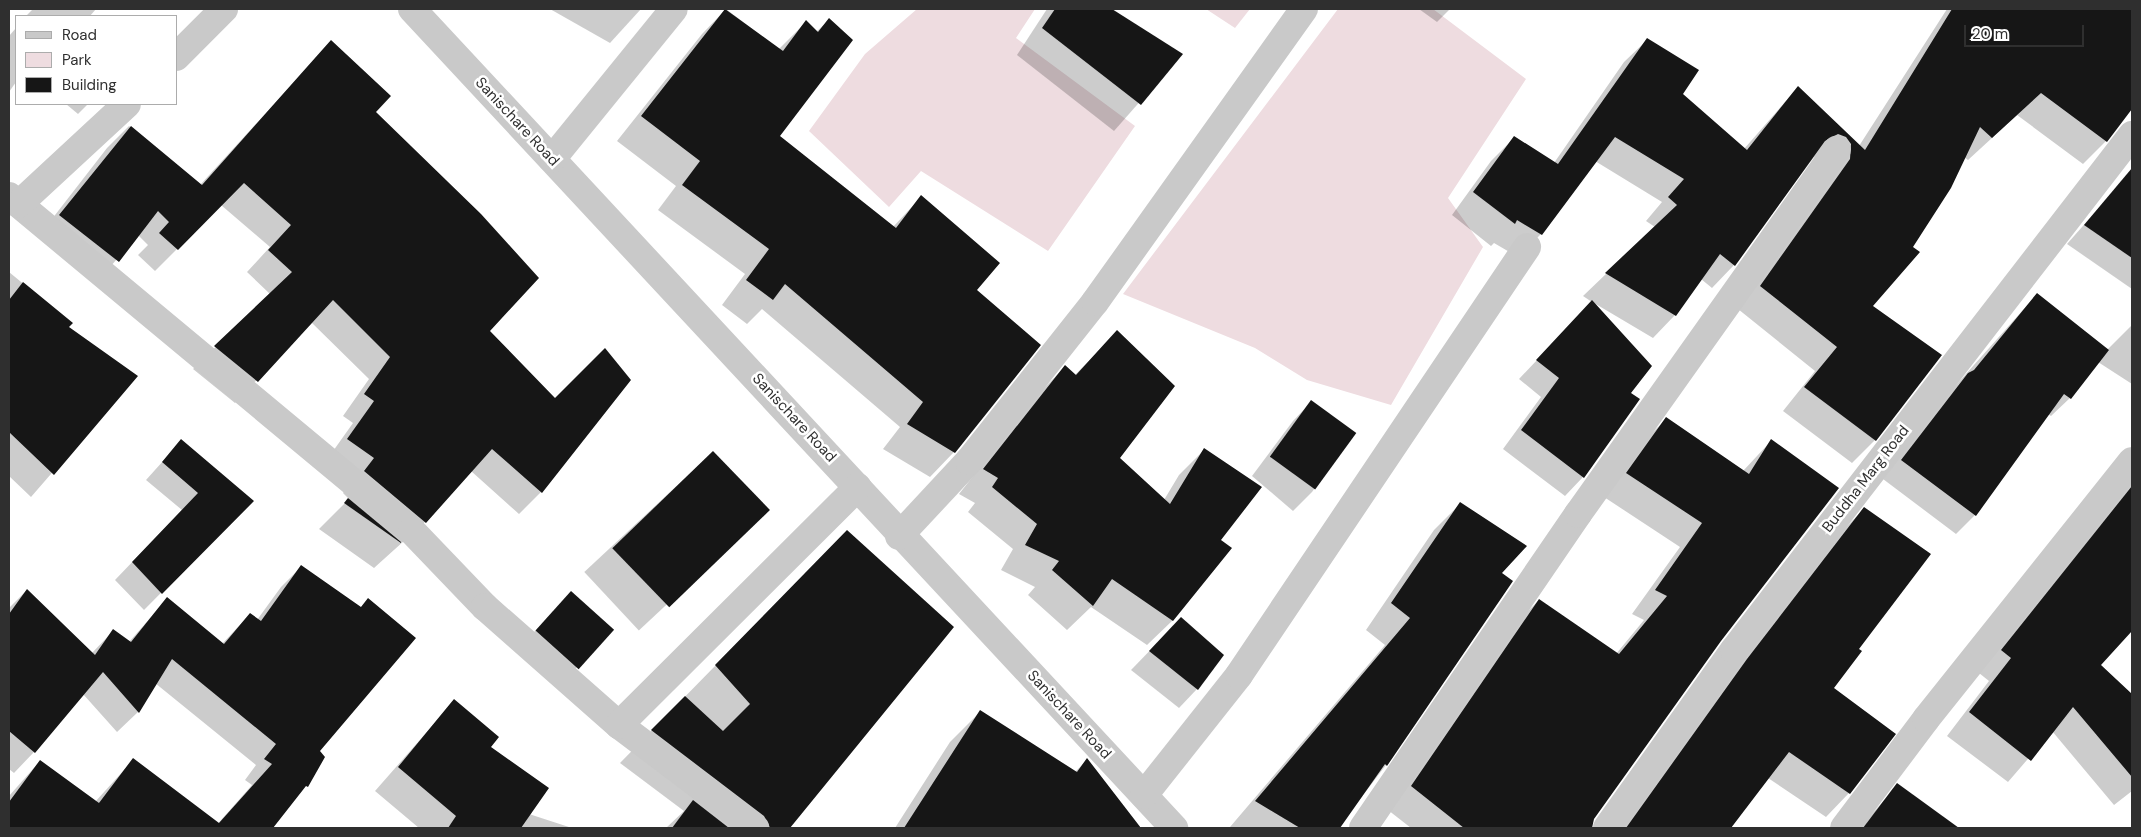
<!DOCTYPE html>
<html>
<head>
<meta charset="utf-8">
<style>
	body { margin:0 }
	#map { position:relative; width:2141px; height:837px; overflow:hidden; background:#fff; font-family:"DM Sans",sans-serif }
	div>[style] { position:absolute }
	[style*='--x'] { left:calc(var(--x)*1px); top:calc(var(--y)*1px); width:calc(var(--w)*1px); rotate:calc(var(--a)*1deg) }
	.green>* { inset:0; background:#eedce0 }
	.shadow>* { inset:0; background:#0003; transform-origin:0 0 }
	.building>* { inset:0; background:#161616; transform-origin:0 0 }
	.minor>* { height:28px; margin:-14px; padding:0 14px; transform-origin:14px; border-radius:14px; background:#c9c9c9 }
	span { translate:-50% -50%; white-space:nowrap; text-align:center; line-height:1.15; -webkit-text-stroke:5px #fff; paint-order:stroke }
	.street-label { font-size:15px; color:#2f2f2f }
	.frame { position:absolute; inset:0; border:10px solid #2f2f2f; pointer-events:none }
	.legend { position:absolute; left:15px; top:15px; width:162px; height:90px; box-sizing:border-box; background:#fff; border:1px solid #acacac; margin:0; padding:6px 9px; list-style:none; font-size:15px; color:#2f2f2f }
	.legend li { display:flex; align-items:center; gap:10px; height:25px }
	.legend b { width:25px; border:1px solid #acacac }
	.scale { position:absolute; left:1964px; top:25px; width:120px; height:22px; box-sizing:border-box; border:2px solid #2f2f2f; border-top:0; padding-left:6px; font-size:15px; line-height:18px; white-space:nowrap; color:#2f2f2f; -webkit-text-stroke:4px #fff; paint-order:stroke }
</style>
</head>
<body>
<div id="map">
	<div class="green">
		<div style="clip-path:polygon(917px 9px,1035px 9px,1016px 38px,1135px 126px,1048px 251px,921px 171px,889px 207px,809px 131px,865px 54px)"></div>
		<div style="clip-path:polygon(1206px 9px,1250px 9px,1235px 28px)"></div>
		<div style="clip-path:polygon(1338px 9px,1433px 9px,1526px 79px,1448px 198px,1483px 247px,1391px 405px,1307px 380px,1255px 348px,1123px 294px)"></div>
	</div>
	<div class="shadow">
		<div style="clip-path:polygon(33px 9px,96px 9px,90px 16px,26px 16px)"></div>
		<div style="clip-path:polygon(550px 9px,641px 9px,610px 43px)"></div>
		<div style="clip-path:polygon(726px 9px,779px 49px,806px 22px,816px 32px,829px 20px,778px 136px,893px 227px,921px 197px,954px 452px,930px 477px,883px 449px,900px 427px,762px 309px,747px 324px,722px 305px,745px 274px,658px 210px,676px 186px,617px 141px,702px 34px)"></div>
		<div style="clip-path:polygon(1047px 9px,1110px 9px,1181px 55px,1114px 131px,1017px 55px)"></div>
		<div style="clip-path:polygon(1419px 9px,1450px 9px,1437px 22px)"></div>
		<div style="clip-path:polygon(1947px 9px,2132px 9px,2132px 106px,2106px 141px,2083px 164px,2017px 115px,1968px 160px,1964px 157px,1871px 307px,1875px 440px,1852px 463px,1783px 411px,1815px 371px,1738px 309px,1824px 160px,1814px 157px,1734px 265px,1712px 288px,1701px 279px,1675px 315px,1653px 338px,1594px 303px,1629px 393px,1583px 477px,1565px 496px,1503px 449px,1541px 397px,1519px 379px,1592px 302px,1583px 296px,1655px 227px,1646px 221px,1662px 202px,1595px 161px,1541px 234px,1518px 257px,1494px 243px,1491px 246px,1452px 215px,1491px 161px,1514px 138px,1554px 163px,1624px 62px,1647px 40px,1681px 94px,1744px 149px,1798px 87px,1859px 146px)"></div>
		<div style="clip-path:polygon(16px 28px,16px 82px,9px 92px,9px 36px)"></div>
		<div style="clip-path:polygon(331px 42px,374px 112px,488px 331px,541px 492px,519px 514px,471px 471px,425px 522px,374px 568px,319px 529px,349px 499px,343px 493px,353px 480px,326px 461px,353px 423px,343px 416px,369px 379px,311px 322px,235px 403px,193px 369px,270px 294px,247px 272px,270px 247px,221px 205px,155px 271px,138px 255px,148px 245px,138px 235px,96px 283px,38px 237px,107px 148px,129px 126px,200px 185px)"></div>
		<div style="clip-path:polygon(66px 104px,88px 104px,78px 114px)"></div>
		<div style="clip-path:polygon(2127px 176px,2132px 181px,2132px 289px,2067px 244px)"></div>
		<div style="clip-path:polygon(9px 272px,71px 323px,67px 328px,136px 376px,31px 497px,9px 476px)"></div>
		<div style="clip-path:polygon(2037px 294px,2107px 350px,2132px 325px,2132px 384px,2098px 362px,2070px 398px,2051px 416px,2048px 414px,1975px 515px,1956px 534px,1883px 479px,1949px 393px)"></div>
		<div style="clip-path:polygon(1117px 332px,1119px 459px,1164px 500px,1179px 475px,1204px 450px,1219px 541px,1230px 548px,1172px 621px,1147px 645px,1091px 607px,1067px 630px,1028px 595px,1035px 587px,1001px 570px,1013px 549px,968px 512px,975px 503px,959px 494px,1040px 392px,1065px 367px,1075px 375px)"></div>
		<div style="clip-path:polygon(1311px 402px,1354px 434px,1312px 492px,1293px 511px,1252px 476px,1293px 421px)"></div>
		<div style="clip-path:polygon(1666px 419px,1743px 471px,1771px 441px,1720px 640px,1593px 818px,1592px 828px,1411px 828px,1388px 810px,1515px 624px,1539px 600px,1616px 654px,1644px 620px,1632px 614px,1680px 547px,1604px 497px,1643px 442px)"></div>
		<div style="clip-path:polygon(181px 441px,252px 501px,144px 610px,115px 580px,182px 510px,146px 480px)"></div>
		<div style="left:713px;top:452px;width:80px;height:176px;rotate:47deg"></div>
		<div style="clip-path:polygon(2132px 473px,2132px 629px,2100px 665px,2132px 696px,2132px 791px,2114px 805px,2052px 731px,2008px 782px,1947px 736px,1989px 681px,1979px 673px)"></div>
		<div style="clip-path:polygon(1460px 504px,1501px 573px,1512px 581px,1386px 765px,1338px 828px,1230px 827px,1385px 645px,1366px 630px,1434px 530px)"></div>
		<div style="clip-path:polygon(1865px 508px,1857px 649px,1832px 689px,1849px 793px,1826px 817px,1768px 778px,1729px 828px,1620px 828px,1723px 685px,1841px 532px)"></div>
		<div style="clip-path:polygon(815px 564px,952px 627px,789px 828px,666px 828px,684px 811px,620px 763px)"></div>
		<div style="clip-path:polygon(301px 567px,360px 608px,368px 600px,318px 751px,316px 772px,271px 828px,214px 828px,252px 785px,245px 780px,256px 765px,155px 683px,138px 712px,117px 732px,83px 694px,34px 752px,14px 773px,9px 769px,9px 608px,27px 590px,91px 654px,113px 631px,129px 642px,167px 599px,222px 644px,250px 614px,257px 620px,281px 587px)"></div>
		<div style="clip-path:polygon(553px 611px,612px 630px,559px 686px,518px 650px)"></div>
		<div style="clip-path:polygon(1163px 637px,1197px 689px,1179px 708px,1131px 670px)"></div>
		<div style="clip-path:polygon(454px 701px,489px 747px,529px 814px,572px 828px,419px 828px,375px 791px)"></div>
		<div style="clip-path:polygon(980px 712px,1075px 772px,1087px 760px,1139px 828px,895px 828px,950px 742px)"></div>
		<div style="clip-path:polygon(133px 760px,194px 806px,177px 828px,9px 828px,9px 796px,40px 761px,95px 802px)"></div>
		<div style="clip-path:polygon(1898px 785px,1957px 828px,1859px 828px)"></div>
	</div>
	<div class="building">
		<div style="clip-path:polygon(725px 9px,783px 51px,806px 20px,818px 32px,829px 18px,853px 40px,780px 136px,896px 228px,921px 195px,1000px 263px,977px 290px,1041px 345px,955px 453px,907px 424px,923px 402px,785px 284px,773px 300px,746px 280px,769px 249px,682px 185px,700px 161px,641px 116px)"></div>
		<div style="clip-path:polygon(1055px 9px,1112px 9px,1183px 54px,1141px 105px,1042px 28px)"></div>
		<div style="clip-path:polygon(1952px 9px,2132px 9px,2132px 109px,2107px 142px,2041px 93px,1992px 138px,1980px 127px,1951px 188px,1913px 247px,1920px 252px,1873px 306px,1942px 355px,1876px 441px,1804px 387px,1837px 347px,1760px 286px,1850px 159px,1851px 144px,1846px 137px,1838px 134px,1825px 141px,1735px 266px,1720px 254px,1676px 316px,1605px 273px,1677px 205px,1668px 197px,1684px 179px,1615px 137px,1542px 235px,1517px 220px,1515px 224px,1473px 192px,1514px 136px,1558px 164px,1647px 38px,1699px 70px,1683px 94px,1747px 150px,1798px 86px,1865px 150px)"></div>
		<div style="clip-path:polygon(331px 40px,391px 96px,376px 112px,481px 214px,539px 278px,490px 331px,555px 398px,605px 348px,631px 380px,542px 493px,492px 449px,426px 523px,364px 471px,374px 458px,347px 439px,374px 401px,364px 394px,390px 357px,333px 300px,258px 382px,214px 346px,292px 272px,268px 250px,291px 225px,244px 183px,178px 250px,159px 233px,169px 222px,158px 211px,119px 262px,59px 215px,131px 126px,202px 185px)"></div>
		<div style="clip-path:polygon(2132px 168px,2132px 258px,2084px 225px)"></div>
		<div style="clip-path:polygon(23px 282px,73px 323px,69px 327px,138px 376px,54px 475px,9px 432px,9px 300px)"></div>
		<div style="clip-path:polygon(2037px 293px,2109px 350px,2071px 399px,2064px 394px,1976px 516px,1901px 460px,1968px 373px,1974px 370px)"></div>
		<div style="clip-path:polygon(1592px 300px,1652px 366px,1631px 393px,1640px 399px,1584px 478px,1521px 430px,1559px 378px,1536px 360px)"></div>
		<div style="clip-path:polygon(1117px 330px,1175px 386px,1120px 458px,1170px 504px,1204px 448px,1262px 487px,1221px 540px,1232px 548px,1173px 621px,1112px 579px,1093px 606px,1052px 570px,1059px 561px,1025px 545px,1037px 524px,992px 487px,998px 478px,983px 469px,1065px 365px,1076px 375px)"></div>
		<div style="left:1311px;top:400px;width:56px;height:70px;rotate:36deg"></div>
		<div style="clip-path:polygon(1666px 417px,1749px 474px,1771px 439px,1839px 488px,1721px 641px,1594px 819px,1592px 828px,1464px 828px,1411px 786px,1539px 599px,1619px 654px,1667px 596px,1655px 590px,1702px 523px,1626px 473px)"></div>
		<div style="clip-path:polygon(181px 439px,254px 501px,162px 594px,132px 562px,198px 493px,162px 462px)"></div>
		<div style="left:713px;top:451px;width:82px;height:140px;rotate:46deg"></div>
		<div style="clip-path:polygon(2132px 486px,2132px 631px,2101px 665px,2132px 694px,2132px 777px,2073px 707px,2031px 761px,1969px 712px,2011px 658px,2001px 650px)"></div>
		<div style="clip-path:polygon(348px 498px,401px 542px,401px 543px,344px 503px)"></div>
		<div style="clip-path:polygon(1460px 502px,1527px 546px,1502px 573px,1513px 581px,1387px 766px,1385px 764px,1340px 828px,1300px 828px,1255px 801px,1410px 618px,1391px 603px)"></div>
		<div style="clip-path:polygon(1864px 507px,1931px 554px,1859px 649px,1862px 651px,1834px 688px,1896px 734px,1850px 794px,1789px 752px,1731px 828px,1626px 828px,1747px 659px)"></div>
		<div style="clip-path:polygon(847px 530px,954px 627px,790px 828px,770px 828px,764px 816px,651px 730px,685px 696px,723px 731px,750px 704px,715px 665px)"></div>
		<div style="clip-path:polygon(301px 565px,361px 607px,368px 598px,416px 638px,320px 751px,325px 757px,308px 787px,306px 786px,273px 828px,9px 828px,9px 802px,40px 760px,99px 803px,133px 758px,219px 823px,272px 764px,264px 759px,276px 744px,172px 659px,139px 713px,103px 672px,35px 753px,9px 731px,9px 614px,27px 589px,95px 655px,113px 629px,131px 642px,167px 597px,224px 644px,250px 613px,261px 621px)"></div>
		<div style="left:571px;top:591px;width:58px;height:53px;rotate:42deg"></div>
		<div style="clip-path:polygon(1181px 617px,1224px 655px,1198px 690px,1149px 651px)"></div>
		<div style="clip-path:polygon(454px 699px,499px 737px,491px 747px,549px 788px,521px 828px,448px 828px,456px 816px,398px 767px)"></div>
		<div style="clip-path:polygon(980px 710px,1077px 772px,1087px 758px,1141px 828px,904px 828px)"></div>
		<div style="clip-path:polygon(1897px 783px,1959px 828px,1863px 828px)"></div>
		<div style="clip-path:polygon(693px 800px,729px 828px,672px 828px)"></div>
	</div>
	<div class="minor">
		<div style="--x:412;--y:9;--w:1119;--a:47.06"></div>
		<div style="--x:176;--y:57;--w:68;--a:-45"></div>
		<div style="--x:552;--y:159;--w:193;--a:-50.9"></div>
		<div style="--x:9;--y:196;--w:524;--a:39.74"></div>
		<div style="--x:412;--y:531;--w:105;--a:46.2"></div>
		<div style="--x:485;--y:607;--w:179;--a:41.4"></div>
		<div style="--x:619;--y:725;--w:171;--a:37.1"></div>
		<div style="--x:19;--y:204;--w:147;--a:-42.8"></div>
		<div style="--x:899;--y:536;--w:103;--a:-47"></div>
		<div style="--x:969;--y:461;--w:203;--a:-51.6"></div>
		<div style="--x:1095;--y:302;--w:360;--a:-54.5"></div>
		<div style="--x:619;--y:725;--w:337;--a:-44.9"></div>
		<div style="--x:1144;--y:795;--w:153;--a:-51.6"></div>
		<div style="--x:1239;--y:675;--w:516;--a:-56.06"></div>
		<div style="--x:1363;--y:828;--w:381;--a:-55.6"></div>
		<div style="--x:1578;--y:514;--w:447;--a:-54.6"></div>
		<div style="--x:1607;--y:828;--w:219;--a:-54.5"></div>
		<div style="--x:1734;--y:650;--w:651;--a:-52.3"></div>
		<div style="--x:1844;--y:828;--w:136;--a:-53"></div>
		<div style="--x:1926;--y:719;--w:330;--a:-51.4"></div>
	</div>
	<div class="street-label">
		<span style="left:517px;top:122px;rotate:47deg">Sanischare Road</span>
		<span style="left:794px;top:418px;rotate:47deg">Sanischare Road</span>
		<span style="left:1866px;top:479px;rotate:-52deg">Buddha Marg Road</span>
		<span style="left:1069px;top:715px;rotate:47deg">Sanischare Road</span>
	</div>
	<div class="frame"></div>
	<ul class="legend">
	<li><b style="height:6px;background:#c9c9c9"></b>Road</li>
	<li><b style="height:14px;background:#eedce0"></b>Park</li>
	<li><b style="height:14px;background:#161616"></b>Building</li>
	</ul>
	<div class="scale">20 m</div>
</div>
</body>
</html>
